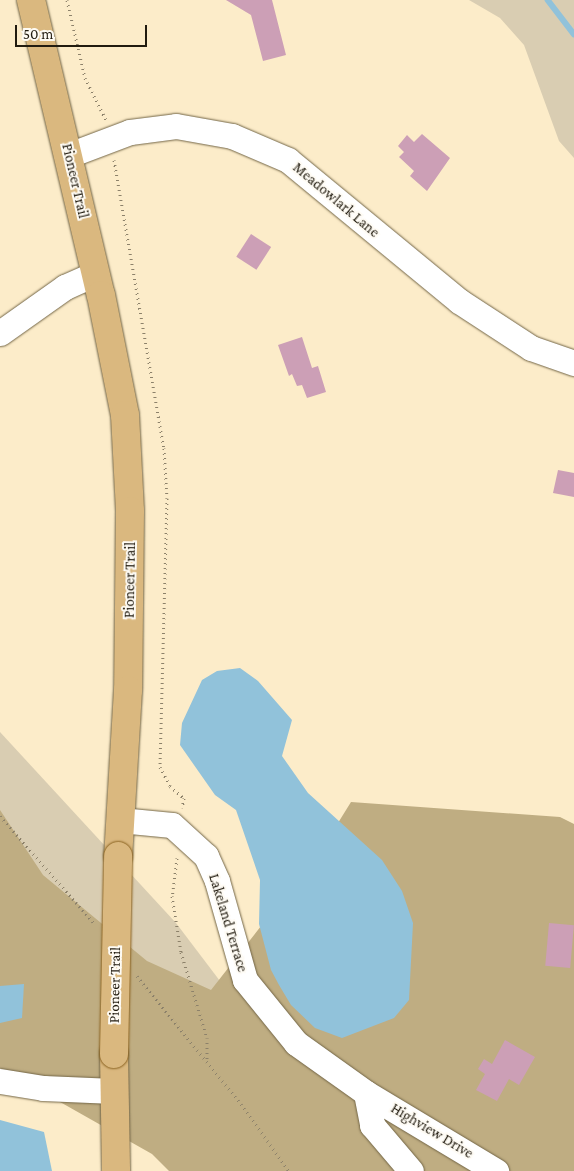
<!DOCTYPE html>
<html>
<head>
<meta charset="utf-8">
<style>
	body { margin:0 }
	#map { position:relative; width:574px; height:1171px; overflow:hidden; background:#fcecc9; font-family:"Crimson Pro",serif }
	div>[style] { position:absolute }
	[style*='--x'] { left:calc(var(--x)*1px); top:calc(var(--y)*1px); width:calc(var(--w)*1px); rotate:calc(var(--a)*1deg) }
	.green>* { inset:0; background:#d9cdb2 }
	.forest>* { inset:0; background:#bfad82 }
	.water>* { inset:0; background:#91c2da }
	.stream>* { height:5.5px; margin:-2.75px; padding:0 2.75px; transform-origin:2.75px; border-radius:2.75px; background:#91c2da }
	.building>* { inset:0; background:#cc9fb6; transform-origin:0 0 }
	.path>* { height:3px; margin-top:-1.5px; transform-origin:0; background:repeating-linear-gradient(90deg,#8c816a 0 1px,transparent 0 5px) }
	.roads { filter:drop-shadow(0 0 1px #736647) drop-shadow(0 0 1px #736647) }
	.minor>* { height:25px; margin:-12.5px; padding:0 12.5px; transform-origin:12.5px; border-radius:12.5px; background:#fff }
	.major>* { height:28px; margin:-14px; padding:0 14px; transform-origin:14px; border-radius:14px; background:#dab87f }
	.bridges { filter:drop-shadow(0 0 1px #8a6220) drop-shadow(0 0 1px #8a6220) }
	.major-bridge>* { height:28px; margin:-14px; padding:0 14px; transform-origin:14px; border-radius:14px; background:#dab87f }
	span { translate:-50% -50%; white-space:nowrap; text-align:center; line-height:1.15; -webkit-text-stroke:4px #fefbf4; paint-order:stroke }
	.street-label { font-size:15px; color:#211b0f }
	.scale { position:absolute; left:15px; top:25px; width:132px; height:22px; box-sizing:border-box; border:2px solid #211b0f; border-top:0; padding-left:6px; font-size:15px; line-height:18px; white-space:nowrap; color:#211b0f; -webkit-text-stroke:4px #fefbf4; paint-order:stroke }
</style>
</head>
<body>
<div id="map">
	<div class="green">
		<div style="clip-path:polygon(469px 0,574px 0,574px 158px,559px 141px,524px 45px,500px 18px)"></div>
		<div style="clip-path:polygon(0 732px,176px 923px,364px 1171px,0 943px)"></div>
	</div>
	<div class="forest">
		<div style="clip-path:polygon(351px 802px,560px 817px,574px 824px,574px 1171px,169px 1171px,152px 1154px,0 1068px,0 810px,43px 875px,147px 961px,211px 990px,323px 847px)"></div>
	</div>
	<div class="water">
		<div style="clip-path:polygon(240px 668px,258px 681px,292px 720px,282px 756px,308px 793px,382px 860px,402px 891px,413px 923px,409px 1000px,394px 1018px,342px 1038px,315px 1028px,291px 1005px,279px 985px,271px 970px,259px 924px,260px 880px,236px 810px,215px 795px,180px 745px,182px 723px,202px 680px,217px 671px)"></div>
		<div style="clip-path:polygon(24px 984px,22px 1018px,0 1023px,0 986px)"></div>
		<div style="clip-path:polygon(0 1120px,44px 1132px,52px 1171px,0 1171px)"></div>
	</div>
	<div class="stream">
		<div style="--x:548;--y:0;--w:43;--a:52.6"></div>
	</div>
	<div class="building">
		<div style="clip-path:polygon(226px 0,272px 0,286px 55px,263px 61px,251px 15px)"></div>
		<div style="clip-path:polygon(422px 134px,450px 158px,427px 191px,410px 176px,414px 171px,399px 157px,404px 152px,398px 146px,407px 135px,414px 142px)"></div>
		<div style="left:251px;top:234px;width:24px;height:27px;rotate:33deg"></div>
		<div style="clip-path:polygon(302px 337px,312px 368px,318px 366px,326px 392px,307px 398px,302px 385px,297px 386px,292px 374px,289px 376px,278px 345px)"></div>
		<div style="clip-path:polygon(558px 470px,574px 473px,574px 497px,553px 493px)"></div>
		<div style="left:549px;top:923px;width:25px;height:43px;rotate:5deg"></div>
		<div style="clip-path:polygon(505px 1040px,535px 1057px,519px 1085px,509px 1079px,497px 1101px,476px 1090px,485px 1074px,478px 1069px,484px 1059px,492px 1064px)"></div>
	</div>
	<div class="path">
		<div style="--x:67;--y:0;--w:80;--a:77"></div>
		<div style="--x:85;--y:78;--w:47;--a:63.4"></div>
		<div style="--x:114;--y:160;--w:292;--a:80.2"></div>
		<div style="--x:164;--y:448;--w:50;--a:86.6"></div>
		<div style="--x:167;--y:498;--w:269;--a:91.5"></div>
		<div style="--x:160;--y:767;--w:21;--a:62"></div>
		<div style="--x:170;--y:786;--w:18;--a:41"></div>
		<div style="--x:184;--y:798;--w:10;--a:101"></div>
		<div style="--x:0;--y:816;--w:142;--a:48.7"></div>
		<div style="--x:177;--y:858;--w:38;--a:97"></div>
		<div style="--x:172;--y:896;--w:57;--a:80.9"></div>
		<div style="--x:181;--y:952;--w:90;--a:73.2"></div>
		<div style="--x:207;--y:1038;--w:23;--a:90"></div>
		<div style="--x:137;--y:976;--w:165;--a:50.9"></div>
		<div style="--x:241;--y:1104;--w:82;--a:54.4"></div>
	</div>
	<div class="roads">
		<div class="minor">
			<div style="--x:69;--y:155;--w:65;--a:-20.7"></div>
			<div style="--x:130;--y:132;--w:46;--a:-7.4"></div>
			<div style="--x:176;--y:126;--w:57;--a:10.1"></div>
			<div style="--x:232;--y:136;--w:61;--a:23.2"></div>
			<div style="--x:288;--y:160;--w:222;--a:39.5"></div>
			<div style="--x:459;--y:301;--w:86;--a:33.1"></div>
			<div style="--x:531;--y:348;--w:46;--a:19.2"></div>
			<div style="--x:0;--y:333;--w:80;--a:-35.3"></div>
			<div style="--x:65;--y:287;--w:34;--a:-24"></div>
			<div style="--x:120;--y:820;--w:52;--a:5.5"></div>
			<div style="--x:172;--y:825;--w:46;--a:42.4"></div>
			<div style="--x:206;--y:856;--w:27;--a:66"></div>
			<div style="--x:217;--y:881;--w:103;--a:74.2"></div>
			<div style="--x:245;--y:980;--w:81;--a:51"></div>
			<div style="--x:296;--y:1043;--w:86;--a:35.5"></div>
			<div style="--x:366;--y:1093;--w:33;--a:79"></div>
			<div style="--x:372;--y:1125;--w:60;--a:49.7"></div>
			<div style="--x:0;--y:1081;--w:44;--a:9.2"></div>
			<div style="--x:43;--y:1088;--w:71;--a:2.4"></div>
			<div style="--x:366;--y:1093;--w:152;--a:31"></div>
		</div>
		<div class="major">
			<div style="--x:31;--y:0;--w:303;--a:76.7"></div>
			<div style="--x:101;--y:295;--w:122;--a:78.7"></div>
			<div style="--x:125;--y:415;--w:96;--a:87"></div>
			<div style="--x:130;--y:511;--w:179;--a:90.6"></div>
			<div style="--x:128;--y:690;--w:166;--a:93.4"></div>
			<div style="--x:114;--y:1054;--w:117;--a:89"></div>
		</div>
	</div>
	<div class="bridges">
		<div class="major-bridge">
			<div style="--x:114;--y:1054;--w:198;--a:-88.8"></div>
		</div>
	</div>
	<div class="street-label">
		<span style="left:75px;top:181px;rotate:77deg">Pioneer Trail</span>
		<span style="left:336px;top:200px;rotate:40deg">Meadowlark Lane</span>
		<span style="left:130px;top:580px;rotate:-89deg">Pioneer Trail</span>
		<span style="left:228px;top:923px;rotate:73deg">Lakeland Terrace</span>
		<span style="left:115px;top:985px;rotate:-89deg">Pioneer Trail</span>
		<span style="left:432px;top:1131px;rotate:31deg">Highview Drive</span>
	</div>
	<div class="scale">50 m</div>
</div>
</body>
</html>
